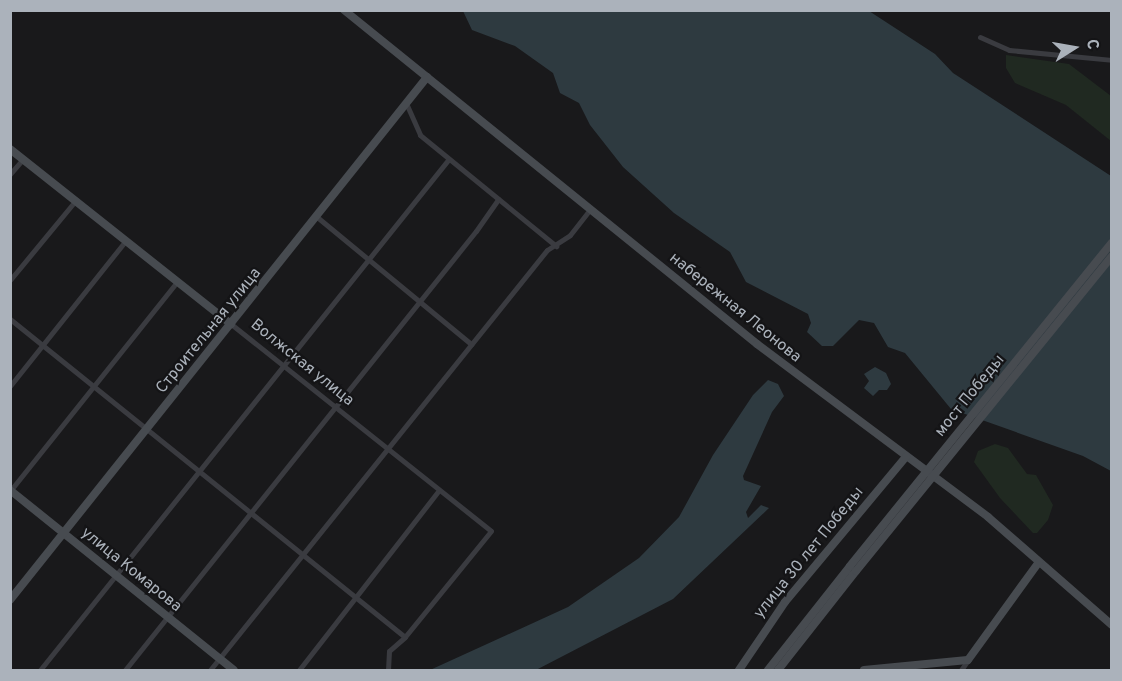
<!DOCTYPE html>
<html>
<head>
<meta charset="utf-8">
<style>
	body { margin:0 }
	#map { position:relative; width:1122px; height:681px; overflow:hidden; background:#19191b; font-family:Overpass,sans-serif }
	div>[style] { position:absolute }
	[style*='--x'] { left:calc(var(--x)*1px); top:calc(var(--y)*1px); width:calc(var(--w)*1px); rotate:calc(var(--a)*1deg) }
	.green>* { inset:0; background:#202921 }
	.water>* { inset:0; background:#2e3a40 }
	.street>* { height:5px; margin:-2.5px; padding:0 2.5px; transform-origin:2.5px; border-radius:2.5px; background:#3a3b40 }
	.secondary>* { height:8px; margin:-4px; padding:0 4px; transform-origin:4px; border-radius:4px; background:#474b50 }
	.secondary-bridge>* { height:8px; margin:-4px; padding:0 4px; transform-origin:4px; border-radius:4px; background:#474b50 }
	span { translate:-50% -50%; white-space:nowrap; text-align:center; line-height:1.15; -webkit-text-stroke:4.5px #141416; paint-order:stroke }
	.street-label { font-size:16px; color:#abb2bb }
	.frame { position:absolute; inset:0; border:12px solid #abb2bb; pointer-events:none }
	.north { position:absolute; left:1044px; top:18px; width:60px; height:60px; -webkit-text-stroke:4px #141416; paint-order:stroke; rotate:79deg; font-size:16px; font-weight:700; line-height:24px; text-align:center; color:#abb2bb }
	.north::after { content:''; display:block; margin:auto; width:21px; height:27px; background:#abb2bb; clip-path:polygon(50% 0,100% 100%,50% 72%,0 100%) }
</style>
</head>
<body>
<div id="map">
	<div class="green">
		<div style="clip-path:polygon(1006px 55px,1069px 64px,1111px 96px,1111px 141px,1066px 105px,1015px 83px,1006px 68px)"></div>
		<div style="clip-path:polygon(995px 444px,1008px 448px,1027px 474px,1036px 475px,1053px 505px,1048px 520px,1037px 533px,1033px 533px,1000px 498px,974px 462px,978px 451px)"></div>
	</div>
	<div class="water">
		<div style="clip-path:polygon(463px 11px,869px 11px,935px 54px,953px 73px,1111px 176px,1111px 471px,1083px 456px,951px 409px,905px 353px,888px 347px,874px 323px,859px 320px,833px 346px,822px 346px,807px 332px,811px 323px,808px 314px,746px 282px,730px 252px,674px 213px,623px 167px,590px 125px,579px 103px,560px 93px,553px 73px,515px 46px,472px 30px)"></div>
		<div style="clip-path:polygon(875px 367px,886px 373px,891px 384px,887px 390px,879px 390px,873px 396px,864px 388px,869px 381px,864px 374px)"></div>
		<div style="clip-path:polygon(768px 380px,778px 384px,784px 396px,772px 412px,743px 476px,744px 480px,761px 486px,746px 512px,748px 518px,761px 505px,769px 508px,673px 599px,536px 670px,430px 670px,568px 607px,639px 558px,679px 517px,713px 455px,753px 395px)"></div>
	</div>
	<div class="street">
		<div style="--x:980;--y:37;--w:32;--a:24"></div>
		<div style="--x:1009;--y:50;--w:103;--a:5.5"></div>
		<div style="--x:406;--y:103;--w:35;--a:66"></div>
		<div style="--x:420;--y:135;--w:176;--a:39.2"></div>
		<div style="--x:10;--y:174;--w:20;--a:-49"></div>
		<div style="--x:317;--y:217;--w:200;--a:39.5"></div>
		<div style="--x:10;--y:280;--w:104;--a:-50.5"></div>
		<div style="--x:10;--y:319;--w:507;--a:38.84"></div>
		<div style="--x:231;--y:324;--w:332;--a:38.5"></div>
		<div style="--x:491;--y:531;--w:136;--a:129.1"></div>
		<div style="--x:405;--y:637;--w:21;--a:139"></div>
		<div style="--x:389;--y:651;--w:19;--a:93"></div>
		<div style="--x:10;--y:386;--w:186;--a:-51.5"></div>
		<div style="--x:10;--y:491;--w:268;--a:-51.4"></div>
		<div style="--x:40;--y:670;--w:653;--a:-51.34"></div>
		<div style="--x:125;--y:670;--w:562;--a:-51.36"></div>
		<div style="--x:476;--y:231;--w:39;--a:-55"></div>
		<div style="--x:210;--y:670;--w:538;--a:-51.26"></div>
		<div style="--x:547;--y:250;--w:27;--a:-33"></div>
		<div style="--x:570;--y:235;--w:34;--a:-52"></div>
		<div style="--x:299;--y:670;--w:228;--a:-52.1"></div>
		<div style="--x:961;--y:670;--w:12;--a:-55"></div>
	</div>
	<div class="secondary">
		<div style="--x:344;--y:10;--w:531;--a:38.96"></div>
		<div style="--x:757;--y:344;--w:289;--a:36.8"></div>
		<div style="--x:988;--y:517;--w:164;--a:41.1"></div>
		<div style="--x:10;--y:149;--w:282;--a:38.4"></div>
		<div style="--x:10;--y:490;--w:287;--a:38.8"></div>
		<div style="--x:10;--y:600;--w:669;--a:-51.43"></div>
		<div style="--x:739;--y:670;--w:82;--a:-55.9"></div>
		<div style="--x:785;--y:602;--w:189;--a:-50.2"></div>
		<div style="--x:768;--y:670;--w:132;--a:-51.7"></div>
		<div style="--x:778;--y:670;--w:126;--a:-51.8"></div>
		<div style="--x:864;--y:670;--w:104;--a:-5.5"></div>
		<div style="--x:968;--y:660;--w:121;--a:-54.1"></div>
	</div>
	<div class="secondary-bridge">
		<div style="--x:850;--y:566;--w:416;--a:-51"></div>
		<div style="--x:856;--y:571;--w:406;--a:-50.9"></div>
	</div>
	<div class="street-label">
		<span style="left:735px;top:308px;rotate:39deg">набережная Леонова</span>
		<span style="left:209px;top:331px;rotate:-51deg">Строительная улица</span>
		<span style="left:302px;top:363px;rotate:39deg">Волжская улица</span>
		<span style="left:970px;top:396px;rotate:-51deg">мост Победы</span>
		<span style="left:809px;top:553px;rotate:-51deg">улица 30 лет Победы</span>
		<span style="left:131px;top:570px;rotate:39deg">улица Комарова</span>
	</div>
	<div class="frame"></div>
	<div class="north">С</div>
</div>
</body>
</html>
